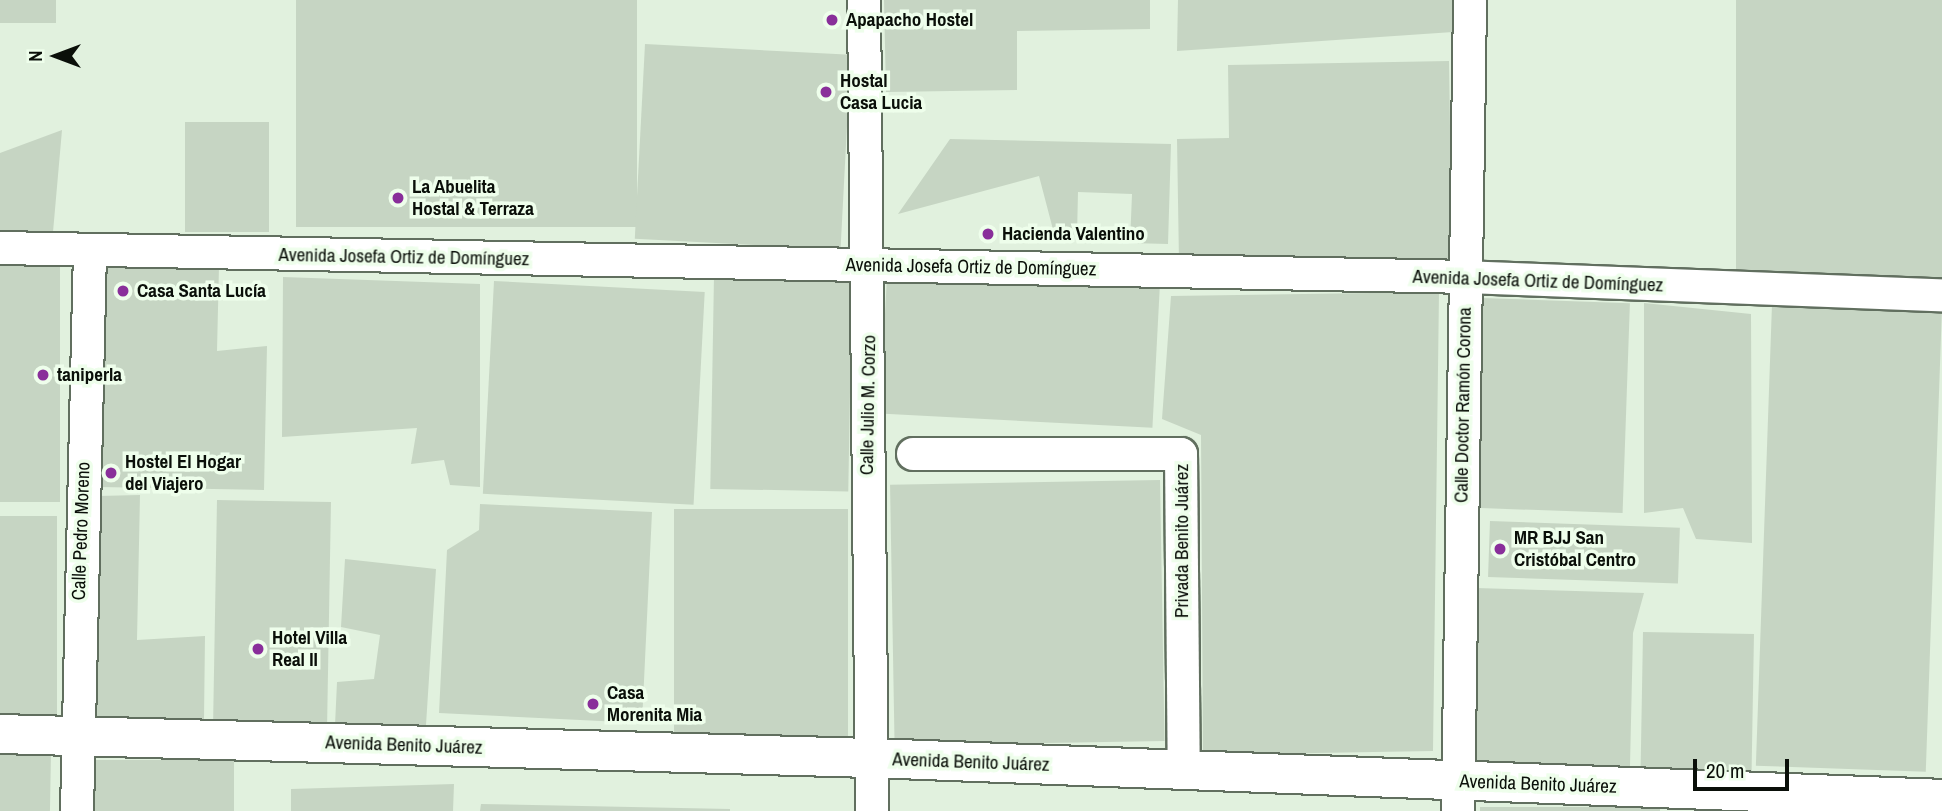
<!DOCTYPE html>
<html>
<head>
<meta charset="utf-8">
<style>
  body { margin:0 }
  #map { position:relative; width:1942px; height:811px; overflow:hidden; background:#e1f1de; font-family:"Archivo Narrow",sans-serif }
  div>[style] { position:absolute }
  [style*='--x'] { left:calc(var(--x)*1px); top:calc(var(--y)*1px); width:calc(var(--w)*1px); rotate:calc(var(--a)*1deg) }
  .building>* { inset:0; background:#c6d5c3; transform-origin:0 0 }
  .roads { filter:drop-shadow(2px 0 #616f5f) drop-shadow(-2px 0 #616f5f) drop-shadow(0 2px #616f5f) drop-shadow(0 -2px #616f5f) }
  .street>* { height:32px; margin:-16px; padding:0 16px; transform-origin:16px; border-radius:16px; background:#fff }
  .secondary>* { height:38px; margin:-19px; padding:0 19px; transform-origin:19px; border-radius:19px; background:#fff }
  .dots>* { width:19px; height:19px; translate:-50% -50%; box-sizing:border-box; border:4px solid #eefeeb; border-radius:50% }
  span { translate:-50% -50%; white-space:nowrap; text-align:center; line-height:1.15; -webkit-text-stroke:7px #eefeeb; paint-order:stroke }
  .poi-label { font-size:19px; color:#0a0f09; font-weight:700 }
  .left { translate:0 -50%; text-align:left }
  .street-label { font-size:19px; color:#0a0f09 }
  .north { position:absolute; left:21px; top:21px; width:70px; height:70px; -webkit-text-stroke:5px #eefeeb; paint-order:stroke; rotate:270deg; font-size:19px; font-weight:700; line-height:28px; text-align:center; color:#0a0f09 }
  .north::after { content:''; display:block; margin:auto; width:24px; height:32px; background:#0a0f09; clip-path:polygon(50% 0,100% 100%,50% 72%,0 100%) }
  .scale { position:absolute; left:1693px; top:759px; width:96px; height:32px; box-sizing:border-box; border:4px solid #0a0f09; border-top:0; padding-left:9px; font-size:21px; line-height:24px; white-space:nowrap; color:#0a0f09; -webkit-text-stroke:5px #eefeeb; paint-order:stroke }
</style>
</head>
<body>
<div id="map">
  <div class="building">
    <div style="left:0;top:0;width:56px;height:23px"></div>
    <div style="left:296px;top:0;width:341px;height:227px"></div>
    <div style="clip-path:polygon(884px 0,1150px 0,1150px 29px,1017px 31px,1017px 90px,886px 92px)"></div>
    <div style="clip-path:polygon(1178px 0,1454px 0,1453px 32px,1177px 51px)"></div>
    <div style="left:1736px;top:0;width:206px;height:279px"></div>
    <div style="left:645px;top:44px;width:206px;height:195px;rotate:3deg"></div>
    <div style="clip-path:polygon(1449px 61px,1452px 259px,1179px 262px,1177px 139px,1229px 138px,1228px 65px)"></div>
    <div style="left:185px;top:122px;width:84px;height:110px"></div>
    <div style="clip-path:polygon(62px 130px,53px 232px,0 231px,0 153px)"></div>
    <div style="clip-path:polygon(950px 139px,1171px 144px,1168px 244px,1130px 243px,1132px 194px,1078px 192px,1077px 236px,1056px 241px,1039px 176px,898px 214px)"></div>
    <div style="left:0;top:261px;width:60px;height:241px"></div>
    <div style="clip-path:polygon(103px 263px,219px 266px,217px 351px,267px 346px,264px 490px,99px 487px)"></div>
    <div style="left:714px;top:276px;width:138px;height:213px;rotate:1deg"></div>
    <div style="clip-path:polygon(283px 277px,480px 284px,480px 487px,450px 485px,444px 460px,411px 464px,417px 428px,282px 437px)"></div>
    <div style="left:494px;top:281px;width:211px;height:213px;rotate:3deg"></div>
    <div style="left:1160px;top:283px;width:145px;height:273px;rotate:93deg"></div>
    <div style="clip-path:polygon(1439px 292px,1433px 751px,1203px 755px,1201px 435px,1162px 419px,1171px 296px)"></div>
    <div style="left:1482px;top:298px;width:148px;height:210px;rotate:2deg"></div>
    <div style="clip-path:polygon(1644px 303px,1751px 314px,1752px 543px,1696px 539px,1683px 508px,1644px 513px)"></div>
    <div style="left:1772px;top:304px;width:170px;height:462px;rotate:2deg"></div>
    <div style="left:1160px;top:480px;width:261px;height:270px;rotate:89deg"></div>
    <div style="clip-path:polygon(140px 495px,137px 640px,205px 636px,204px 719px,90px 716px,98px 496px)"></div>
    <div style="left:217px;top:500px;width:114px;height:224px;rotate:1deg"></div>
    <div style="clip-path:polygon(480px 504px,652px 512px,642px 723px,439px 713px,447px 550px,479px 530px)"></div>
    <div style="left:848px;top:509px;width:230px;height:174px;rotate:90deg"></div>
    <div style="left:57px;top:516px;width:198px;height:57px;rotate:90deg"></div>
    <div style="left:1490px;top:521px;width:190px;height:56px;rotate:2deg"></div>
    <div style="clip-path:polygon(345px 559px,436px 569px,426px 725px,335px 725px,337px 682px,374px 679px,380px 635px,341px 627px)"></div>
    <div style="clip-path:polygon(1476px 588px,1644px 593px,1633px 633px,1630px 766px,1468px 770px)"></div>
    <div style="left:1643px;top:632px;width:111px;height:140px;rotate:1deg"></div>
    <div style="left:0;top:750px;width:51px;height:61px;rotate:1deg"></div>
    <div style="left:93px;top:760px;width:141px;height:51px"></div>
    <div style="clip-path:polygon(454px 784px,453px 811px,291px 811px,291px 789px)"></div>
    <div style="clip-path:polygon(481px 804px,730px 809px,730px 811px,480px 811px)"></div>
    <div style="left:1480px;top:807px;width:180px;height:4px"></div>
  </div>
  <div class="roads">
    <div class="street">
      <div style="--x:864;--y:0;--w:811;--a:89.43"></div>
      <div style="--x:0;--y:248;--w:1464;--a:1.13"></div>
      <div style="--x:1464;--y:277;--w:478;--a:2.2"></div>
      <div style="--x:913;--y:454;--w:268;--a:0"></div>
      <div style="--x:1181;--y:454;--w:317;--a:89.5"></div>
      <div style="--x:77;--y:811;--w:560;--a:-88.67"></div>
      <div style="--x:1458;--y:811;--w:811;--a:-89.15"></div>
    </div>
    <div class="secondary">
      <div style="--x:0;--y:734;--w:872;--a:1.58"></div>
      <div style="--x:872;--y:758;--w:1071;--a:2.19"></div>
    </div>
  </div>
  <div class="dots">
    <div style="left:832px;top:20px;background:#892f9a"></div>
    <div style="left:826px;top:92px;background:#892f9a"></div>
    <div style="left:398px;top:198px;background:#892f9a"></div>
    <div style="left:988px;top:234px;background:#892f9a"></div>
    <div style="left:123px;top:291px;background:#892f9a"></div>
    <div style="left:43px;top:375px;background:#892f9a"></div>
    <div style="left:111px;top:473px;background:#892f9a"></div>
    <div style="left:1500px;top:549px;background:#892f9a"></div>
    <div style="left:258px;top:649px;background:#892f9a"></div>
    <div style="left:593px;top:704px;background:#892f9a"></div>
  </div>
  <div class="poi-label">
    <span class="left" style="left:846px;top:20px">Apapacho Hostel</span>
    <span class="left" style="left:840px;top:92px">Hostal<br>Casa Lucia</span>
    <span class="left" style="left:412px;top:198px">La Abuelita<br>Hostal &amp; Terraza</span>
    <span class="left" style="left:1002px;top:234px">Hacienda Valentino</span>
    <span class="left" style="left:137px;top:291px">Casa Santa Lucía</span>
    <span class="left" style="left:57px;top:375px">taniperla</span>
    <span class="left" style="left:125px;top:473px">Hostel El Hogar<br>del Viajero</span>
    <span class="left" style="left:1514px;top:549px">MR BJJ San<br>Cristóbal Centro</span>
    <span class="left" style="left:272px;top:649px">Hotel Villa<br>Real II</span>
    <span class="left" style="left:607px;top:704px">Casa<br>Morenita Mia</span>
  </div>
  <div class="street-label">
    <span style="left:404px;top:257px;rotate:1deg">Avenida Josefa Ortiz de Domínguez</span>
    <span style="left:971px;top:267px;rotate:1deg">Avenida Josefa Ortiz de Domínguez</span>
    <span style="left:1538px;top:281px;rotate:2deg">Avenida Josefa Ortiz de Domínguez</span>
    <span style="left:868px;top:405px;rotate:-89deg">Calle Julio M. Corzo</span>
    <span style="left:1463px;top:405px;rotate:-89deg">Calle Doctor Ramón Corona</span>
    <span style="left:81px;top:531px;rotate:-88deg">Calle Pedro Moreno</span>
    <span style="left:1182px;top:541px;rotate:-90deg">Privada Benito Juárez</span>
    <span style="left:404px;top:745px;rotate:2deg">Avenida Benito Juárez</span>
    <span style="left:971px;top:762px;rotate:2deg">Avenida Benito Juárez</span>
    <span style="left:1538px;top:784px;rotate:2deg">Avenida Benito Juárez</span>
  </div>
  <div class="north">N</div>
  <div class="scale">20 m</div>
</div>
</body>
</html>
